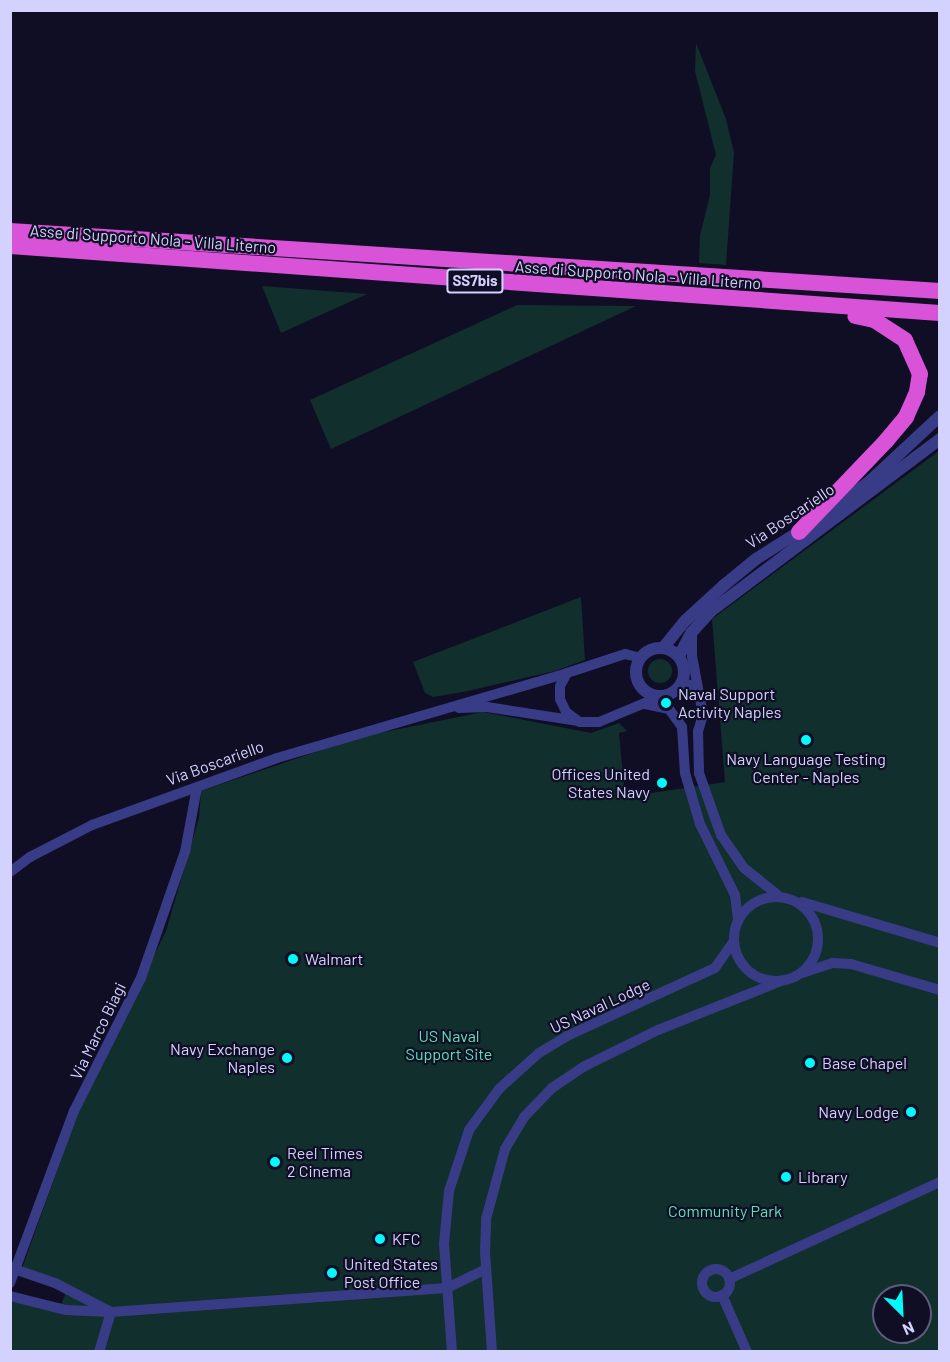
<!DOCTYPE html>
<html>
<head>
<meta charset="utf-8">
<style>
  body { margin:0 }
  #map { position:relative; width:950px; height:1362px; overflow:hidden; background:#100e25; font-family:Barlow,sans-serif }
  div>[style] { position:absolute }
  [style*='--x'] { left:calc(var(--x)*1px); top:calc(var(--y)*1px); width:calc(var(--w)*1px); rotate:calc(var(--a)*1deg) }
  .green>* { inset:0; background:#112f2c }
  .round { border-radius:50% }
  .minor>* { height:10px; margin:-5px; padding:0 5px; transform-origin:5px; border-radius:5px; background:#383c86 }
  .minor>.ring { margin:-5px; padding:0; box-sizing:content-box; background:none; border:10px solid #383c86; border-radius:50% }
  .tertiary>* { height:12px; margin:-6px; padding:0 6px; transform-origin:6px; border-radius:6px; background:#383c86 }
  .tertiary>.ring { margin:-6px; padding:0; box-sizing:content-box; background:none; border:12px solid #383c86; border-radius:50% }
  .trunk>* { height:16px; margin:-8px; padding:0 8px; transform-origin:8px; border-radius:8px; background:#d853d8 }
  .dots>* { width:16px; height:16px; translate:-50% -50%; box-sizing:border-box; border:3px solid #100e25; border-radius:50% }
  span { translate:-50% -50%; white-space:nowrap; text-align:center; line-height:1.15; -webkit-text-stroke:4.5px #100e25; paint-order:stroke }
  .shield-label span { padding:2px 4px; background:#100e25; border:2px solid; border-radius:4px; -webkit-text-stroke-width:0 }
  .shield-label { font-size:15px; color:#d3d2ff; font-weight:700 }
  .street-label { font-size:16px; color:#d3d2ff }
  .poi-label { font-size:16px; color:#d3d2ff }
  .left { translate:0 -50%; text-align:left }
  .right { translate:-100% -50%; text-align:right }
  .park-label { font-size:16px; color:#5ae3b4 }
  .frame { position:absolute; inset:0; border:12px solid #d3d2ff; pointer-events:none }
  .north { position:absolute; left:872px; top:1284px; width:60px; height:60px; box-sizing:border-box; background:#100e25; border:2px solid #5e5c7c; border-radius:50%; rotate:156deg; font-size:16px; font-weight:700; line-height:24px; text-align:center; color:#d3d2ff }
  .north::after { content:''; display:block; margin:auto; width:21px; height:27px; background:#00fbfd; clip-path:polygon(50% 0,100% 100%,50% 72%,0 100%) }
</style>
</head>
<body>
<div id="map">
  <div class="green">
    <div style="clip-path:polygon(696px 43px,726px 119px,734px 153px,726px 265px,699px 263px,700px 235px,710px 195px,710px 168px,716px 155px,695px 71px)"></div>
    <div style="clip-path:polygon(262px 286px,367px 294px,281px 333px)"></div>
    <div style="clip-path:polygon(517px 305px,636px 306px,331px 449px,310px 400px)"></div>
    <div style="clip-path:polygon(evenodd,939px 451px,939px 1351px,11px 1352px,11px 1306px,14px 1296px,60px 1308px,67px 1289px,20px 1274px,82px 1101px,166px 931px,199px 818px,201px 791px,360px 737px,483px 712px,591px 733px,619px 723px,627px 731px,619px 733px,625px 797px,725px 782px,712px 619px,939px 451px,884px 1296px,920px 1296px,920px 1332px,884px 1332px,884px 1296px)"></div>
    <div style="clip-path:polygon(581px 597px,585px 660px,555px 671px,463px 692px,433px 697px,425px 693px,413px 662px)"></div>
    <div class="round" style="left:648px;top:659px;width:24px;height:24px"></div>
  </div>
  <div class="minor">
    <div style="--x:692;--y:632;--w:24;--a:90"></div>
    <div style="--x:692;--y:656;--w:60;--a:79.4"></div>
    <div style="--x:703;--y:715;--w:17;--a:107"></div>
    <div style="--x:698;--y:731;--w:42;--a:88.6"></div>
    <div style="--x:699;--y:773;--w:66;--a:70.5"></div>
    <div style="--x:721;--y:835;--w:40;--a:55.1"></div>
    <div style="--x:744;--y:868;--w:45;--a:38.7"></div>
    <div style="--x:641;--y:658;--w:16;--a:-166"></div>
    <div style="--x:625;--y:654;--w:61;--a:161.9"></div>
    <div style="--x:567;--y:673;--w:15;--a:118"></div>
    <div style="--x:560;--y:686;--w:13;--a:90"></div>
    <div style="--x:560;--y:699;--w:14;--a:65"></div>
    <div style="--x:566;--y:712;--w:17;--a:36"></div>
    <div style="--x:580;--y:722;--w:19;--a:0"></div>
    <div style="--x:599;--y:722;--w:70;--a:-22.6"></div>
    <div style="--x:682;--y:682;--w:16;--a:22"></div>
    <div style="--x:645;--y:704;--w:25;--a:12"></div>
    <div style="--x:669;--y:709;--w:22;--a:54"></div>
    <div style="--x:682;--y:727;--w:46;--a:86.3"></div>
    <div style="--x:685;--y:773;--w:53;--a:73.6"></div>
    <div style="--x:700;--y:824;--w:79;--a:63.8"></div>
    <div style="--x:735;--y:895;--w:26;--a:83"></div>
    <div style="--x:459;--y:708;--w:28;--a:-2"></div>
    <div style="--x:487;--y:707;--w:91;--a:8.8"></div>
    <div style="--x:10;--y:872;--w:25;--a:-37"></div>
    <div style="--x:30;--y:857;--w:70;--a:-27.3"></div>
    <div style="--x:92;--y:825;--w:197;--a:-19.9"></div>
    <div style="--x:277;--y:758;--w:302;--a:-16.3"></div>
    <div class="ring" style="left:734px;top:897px;width:74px;height:74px"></div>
    <div style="--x:802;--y:902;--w:144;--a:16.5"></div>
    <div style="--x:802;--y:973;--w:33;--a:-18"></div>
    <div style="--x:833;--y:963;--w:18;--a:3"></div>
    <div style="--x:851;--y:964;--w:93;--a:16.3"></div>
    <div class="ring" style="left:702px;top:1269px;width:18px;height:18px"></div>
    <div style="--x:17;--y:1270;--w:40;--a:18.9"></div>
    <div style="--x:55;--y:1283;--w:63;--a:27.4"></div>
    <div style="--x:729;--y:1279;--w:232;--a:-24.7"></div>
    <div style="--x:10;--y:1283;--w:184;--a:-69.6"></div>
    <div style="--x:74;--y:1111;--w:149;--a:-63.3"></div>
    <div style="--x:141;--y:978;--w:133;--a:-70.8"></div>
    <div style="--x:185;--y:852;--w:66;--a:-79.5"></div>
    <div style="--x:722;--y:1295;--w:62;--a:66.3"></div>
    <div style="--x:10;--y:1296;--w:58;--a:14"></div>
    <div style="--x:66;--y:1310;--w:44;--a:2.6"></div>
    <div style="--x:99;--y:1352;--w:42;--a:-73.3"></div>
    <div style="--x:111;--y:1312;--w:337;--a:-4.1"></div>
    <div style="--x:447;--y:1288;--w:43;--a:-26"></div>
    <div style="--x:452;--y:1352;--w:108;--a:-94.2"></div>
    <div style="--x:444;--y:1244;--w:53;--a:-84.6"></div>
    <div style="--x:449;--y:1191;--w:64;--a:-71.8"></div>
    <div style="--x:469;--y:1130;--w:51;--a:-53.8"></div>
    <div style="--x:499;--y:1089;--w:54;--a:-42"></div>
    <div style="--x:539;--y:1053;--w:33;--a:-31"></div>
    <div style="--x:567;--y:1036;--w:163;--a:-24.7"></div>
    <div style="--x:715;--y:968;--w:33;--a:-55"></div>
    <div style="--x:492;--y:1352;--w:99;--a:-94"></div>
    <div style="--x:485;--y:1253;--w:34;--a:-88"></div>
    <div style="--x:486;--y:1219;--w:73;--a:-74.8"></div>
    <div style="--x:505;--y:1149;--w:37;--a:-59"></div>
    <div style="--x:524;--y:1117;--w:40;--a:-46"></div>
    <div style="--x:552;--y:1088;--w:37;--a:-34"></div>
    <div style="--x:583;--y:1067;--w:84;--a:-26.3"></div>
    <div style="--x:658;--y:1030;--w:132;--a:-21.7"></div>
  </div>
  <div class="tertiary">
    <div style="--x:822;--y:516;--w:58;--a:-35.9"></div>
    <div style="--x:869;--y:482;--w:97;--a:-42.9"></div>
    <div class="ring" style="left:636px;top:648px;width:36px;height:36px"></div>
    <div style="--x:663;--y:648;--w:36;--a:-51"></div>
    <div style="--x:686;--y:620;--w:50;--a:-42.6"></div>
    <div style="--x:723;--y:586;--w:43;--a:-39.3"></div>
    <div style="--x:756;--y:559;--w:58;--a:-32.3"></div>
    <div style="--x:679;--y:656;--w:27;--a:-62"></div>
    <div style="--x:692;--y:632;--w:28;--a:-48"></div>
    <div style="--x:711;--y:611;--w:286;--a:-36.9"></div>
  </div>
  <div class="trunk">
    <div style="--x:10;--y:231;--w:932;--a:3.69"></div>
    <div style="--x:10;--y:246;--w:932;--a:4.12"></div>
    <div style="--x:799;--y:532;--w:126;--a:-46.3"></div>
    <div style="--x:886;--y:441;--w:31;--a:-50"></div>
    <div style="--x:906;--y:417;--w:27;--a:-66"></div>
    <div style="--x:917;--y:392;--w:18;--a:-81"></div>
    <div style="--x:920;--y:374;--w:37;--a:-114"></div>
    <div style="--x:905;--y:340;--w:37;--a:-147"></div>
    <div style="--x:874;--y:320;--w:19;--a:-168"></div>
  </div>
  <div class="dots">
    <div style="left:666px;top:703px;background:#00fbfd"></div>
    <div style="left:806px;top:740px;background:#00fbfd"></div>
    <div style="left:662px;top:783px;background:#00fbfd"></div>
    <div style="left:293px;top:959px;background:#00fbfd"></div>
    <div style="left:287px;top:1058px;background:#00fbfd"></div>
    <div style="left:810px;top:1063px;background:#00fbfd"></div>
    <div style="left:911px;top:1112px;background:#00fbfd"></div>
    <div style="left:275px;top:1162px;background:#00fbfd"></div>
    <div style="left:786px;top:1177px;background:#00fbfd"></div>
    <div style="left:380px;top:1239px;background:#00fbfd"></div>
    <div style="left:332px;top:1273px;background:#00fbfd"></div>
  </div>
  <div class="shield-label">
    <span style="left:475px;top:281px">SS7bis</span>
  </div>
  <div class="street-label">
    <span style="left:153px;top:239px;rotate:4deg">Asse di Supporto Nola - Villa Literno</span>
    <span style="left:638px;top:275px;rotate:4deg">Asse di Supporto Nola - Villa Literno</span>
    <span style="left:790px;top:516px;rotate:-34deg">Via Boscariello</span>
    <span style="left:215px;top:763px;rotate:-20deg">Via Boscariello</span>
    <span style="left:600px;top:1006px;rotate:-25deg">US Naval Lodge</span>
    <span style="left:98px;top:1031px;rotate:-64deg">Via Marco Biagi</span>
  </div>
  <div class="poi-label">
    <span class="left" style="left:678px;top:703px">Naval Support<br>Activity Naples</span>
    <span style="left:806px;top:768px">Navy Language Testing<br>Center - Naples</span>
    <span class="right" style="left:650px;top:783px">Offices United<br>States Navy</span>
    <span class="left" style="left:305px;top:959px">Walmart</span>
    <span class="right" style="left:275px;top:1058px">Navy Exchange<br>Naples</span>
    <span class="left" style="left:822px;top:1063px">Base Chapel</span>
    <span class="right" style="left:899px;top:1112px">Navy Lodge</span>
    <span class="left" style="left:287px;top:1162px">Reel Times<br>2 Cinema</span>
    <span class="left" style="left:798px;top:1177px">Library</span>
    <span class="left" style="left:392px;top:1239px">KFC</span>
    <span class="left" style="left:344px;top:1273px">United States<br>Post Office</span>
  </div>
  <div class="park-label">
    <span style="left:449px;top:1045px">US Naval<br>Support Site</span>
    <span style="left:725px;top:1211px">Community Park</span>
  </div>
  <div class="frame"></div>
  <div class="north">N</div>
</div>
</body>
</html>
